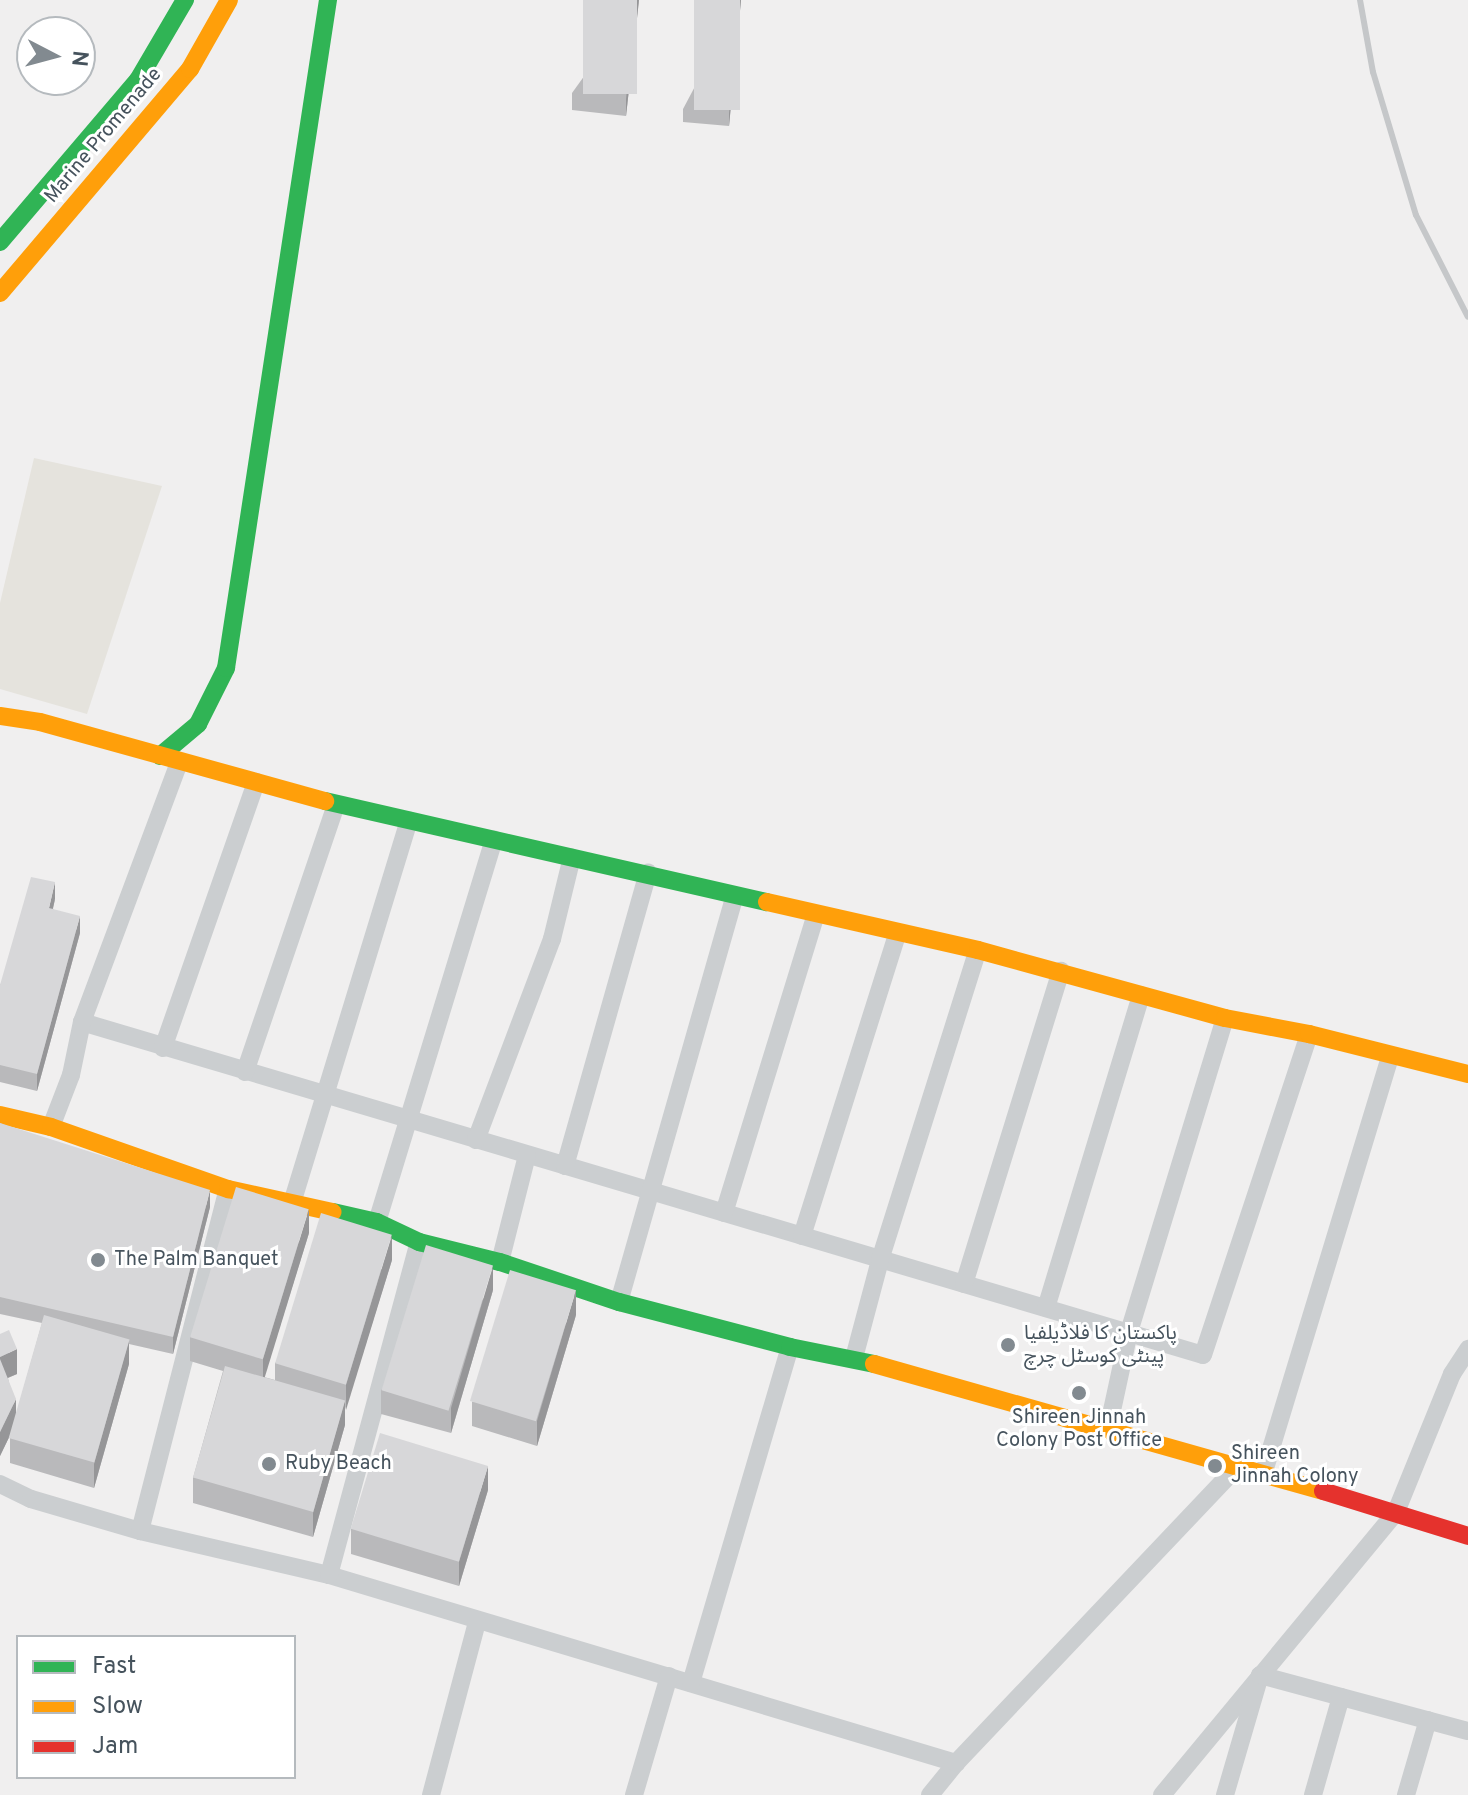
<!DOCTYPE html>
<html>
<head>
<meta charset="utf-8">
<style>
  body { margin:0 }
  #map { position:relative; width:1468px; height:1795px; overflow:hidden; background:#f0efef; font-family:Overpass,"Noto Sans Arabic",sans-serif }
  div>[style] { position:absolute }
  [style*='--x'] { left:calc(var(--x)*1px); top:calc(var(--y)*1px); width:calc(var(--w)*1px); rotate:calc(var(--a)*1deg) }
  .commercial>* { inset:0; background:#e5e3dd }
  .street>* { height:18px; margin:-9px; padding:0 9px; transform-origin:9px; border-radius:9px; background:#cbced0 }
  .fast>* { height:18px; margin:-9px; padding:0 9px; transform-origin:9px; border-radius:9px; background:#30b455 }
  .slow>* { height:18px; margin:-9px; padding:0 9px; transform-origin:9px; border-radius:9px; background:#ff9f0a }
  .jam>* { height:18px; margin:-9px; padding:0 9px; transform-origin:9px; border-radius:9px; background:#e5322d }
  .rail>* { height:6px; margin:-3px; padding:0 3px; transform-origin:3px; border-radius:3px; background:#c5c7c9 }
  .wall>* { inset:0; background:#b9b9bb }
  .shaded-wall>* { inset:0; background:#969698 }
  .building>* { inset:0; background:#d7d7d9; transform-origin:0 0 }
  .dots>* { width:22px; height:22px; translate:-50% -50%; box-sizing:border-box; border:4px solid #fff; border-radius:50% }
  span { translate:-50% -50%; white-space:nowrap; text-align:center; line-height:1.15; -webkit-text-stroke:6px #fff; paint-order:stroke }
  .street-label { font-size:20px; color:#46535d }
  .poi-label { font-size:20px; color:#46535d }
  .left { translate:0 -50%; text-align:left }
  .legend { position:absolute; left:16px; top:1635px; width:280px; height:144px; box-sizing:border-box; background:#fff; border:2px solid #b5babe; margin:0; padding:10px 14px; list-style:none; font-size:24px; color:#46535d }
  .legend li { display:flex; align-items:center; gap:16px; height:40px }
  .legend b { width:40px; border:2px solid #b5babe }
  .north { position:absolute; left:16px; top:16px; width:80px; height:80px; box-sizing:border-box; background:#fff; border:2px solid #b5babe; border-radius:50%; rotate:96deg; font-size:22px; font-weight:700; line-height:32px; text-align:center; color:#46535d }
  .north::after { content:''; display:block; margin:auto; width:28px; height:36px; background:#828a90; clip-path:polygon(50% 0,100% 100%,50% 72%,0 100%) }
</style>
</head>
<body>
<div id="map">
  <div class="commercial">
    <div style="clip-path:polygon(34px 458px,162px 486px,87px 714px,0 689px,0 603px)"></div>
  </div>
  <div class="street">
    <div style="--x:82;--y:1022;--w:1169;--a:16.54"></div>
    <div style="--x:1203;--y:1355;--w:338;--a:-71.7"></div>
    <div style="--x:163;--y:1048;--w:282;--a:-70.7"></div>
    <div style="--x:245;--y:1072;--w:283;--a:-71.2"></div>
    <div style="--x:51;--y:1127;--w:56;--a:-69"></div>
    <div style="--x:71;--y:1075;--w:54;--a:-78.3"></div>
    <div style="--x:82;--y:1022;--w:278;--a:-69.5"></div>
    <div style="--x:476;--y:1140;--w:215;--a:-69.3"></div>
    <div style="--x:552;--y:939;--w:84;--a:-76.3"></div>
    <div style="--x:565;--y:1166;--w:305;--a:-74.2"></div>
    <div style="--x:292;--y:1203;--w:400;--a:-73"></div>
    <div style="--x:724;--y:1213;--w:313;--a:-72.9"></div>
    <div style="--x:377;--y:1222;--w:400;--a:-73"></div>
    <div style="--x:802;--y:1236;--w:317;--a:-72.5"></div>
    <div style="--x:500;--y:1262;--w:110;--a:-75.8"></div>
    <div style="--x:964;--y:1284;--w:328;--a:-72.8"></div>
    <div style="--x:619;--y:1302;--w:420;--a:-74.1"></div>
    <div style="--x:1046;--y:1308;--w:327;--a:-73.1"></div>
    <div style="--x:854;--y:1358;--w:101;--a:-75.1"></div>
    <div style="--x:880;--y:1260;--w:325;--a:-72.5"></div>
    <div style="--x:1108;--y:1429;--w:99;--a:-77.8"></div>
    <div style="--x:1129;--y:1332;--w:328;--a:-73"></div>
    <div style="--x:1263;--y:1475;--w:437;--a:-73.1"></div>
    <div style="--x:0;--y:1484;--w:34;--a:26"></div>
    <div style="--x:31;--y:1499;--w:114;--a:16.4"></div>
    <div style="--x:140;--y:1531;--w:194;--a:13.1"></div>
    <div style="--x:329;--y:1575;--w:655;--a:16.69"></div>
    <div style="--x:140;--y:1531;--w:353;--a:-75.6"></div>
    <div style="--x:329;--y:1575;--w:345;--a:-74.9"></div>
    <div style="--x:691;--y:1683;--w:350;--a:-73.6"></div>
    <div style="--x:431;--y:1795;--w:179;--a:-75.1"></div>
    <div style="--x:634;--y:1795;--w:124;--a:-73.6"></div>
    <div style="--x:930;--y:1795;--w:41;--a:-50.9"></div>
    <div style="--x:956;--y:1763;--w:408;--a:-46.5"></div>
    <div style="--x:1162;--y:1795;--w:367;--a:-50.4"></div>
    <div style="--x:1396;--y:1512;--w:149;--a:-67.9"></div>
    <div style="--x:1452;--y:1374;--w:30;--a:-57"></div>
    <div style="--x:1225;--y:1795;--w:125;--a:-73.7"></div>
    <div style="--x:1260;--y:1675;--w:215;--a:15.1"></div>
    <div style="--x:1313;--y:1795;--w:102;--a:-74.1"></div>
    <div style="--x:1406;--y:1795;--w:78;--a:-73.7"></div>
  </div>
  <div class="fast">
    <div style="--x:0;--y:242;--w:213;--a:-49.6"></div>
    <div style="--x:138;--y:80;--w:93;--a:-59.6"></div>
    <div style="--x:160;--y:756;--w:50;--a:-40.1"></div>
    <div style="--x:198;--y:724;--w:63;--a:-63.4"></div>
    <div style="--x:226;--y:668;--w:676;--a:-81.32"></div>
    <div style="--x:325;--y:801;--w:453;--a:12.9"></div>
    <div style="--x:333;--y:1212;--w:45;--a:12.8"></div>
    <div style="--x:377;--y:1222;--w:47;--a:25.5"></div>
    <div style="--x:419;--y:1242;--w:83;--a:13.9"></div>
    <div style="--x:500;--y:1262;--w:126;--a:18.6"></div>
    <div style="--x:619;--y:1302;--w:177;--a:14.7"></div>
    <div style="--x:790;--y:1347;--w:86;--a:11.4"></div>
  </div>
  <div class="slow">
    <div style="--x:0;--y:293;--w:294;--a:-49.7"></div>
    <div style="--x:190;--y:69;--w:79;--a:-60.5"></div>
    <div style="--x:0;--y:716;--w:40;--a:8.5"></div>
    <div style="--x:40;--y:722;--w:296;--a:15.5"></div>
    <div style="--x:767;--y:902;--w:216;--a:12.8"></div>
    <div style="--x:978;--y:950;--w:256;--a:15.4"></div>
    <div style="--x:1225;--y:1018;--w:86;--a:10.8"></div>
    <div style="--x:1309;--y:1034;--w:164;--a:14.1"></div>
    <div style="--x:0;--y:1115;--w:52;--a:13.2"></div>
    <div style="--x:51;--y:1127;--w:188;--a:19.3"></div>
    <div style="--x:228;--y:1189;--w:107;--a:12.4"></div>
    <div style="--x:874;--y:1364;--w:467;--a:15.8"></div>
  </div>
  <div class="jam">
    <div style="--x:1323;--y:1491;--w:152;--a:17.2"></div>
  </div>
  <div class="rail">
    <div style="--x:1360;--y:0;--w:73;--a:79.8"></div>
    <div style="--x:1373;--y:72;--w:149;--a:73.3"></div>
    <div style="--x:1416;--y:215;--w:114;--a:63"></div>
  </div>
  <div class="wall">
    <div style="clip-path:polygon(639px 0,626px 116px,572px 110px,572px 93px)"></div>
    <div style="clip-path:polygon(741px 0,729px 126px,683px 122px,683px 109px)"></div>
    <div style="clip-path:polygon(55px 899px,53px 909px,80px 933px,37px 1091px,0 1082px,0 985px)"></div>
    <div style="clip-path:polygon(0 1123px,210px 1207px,173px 1354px,129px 1344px,129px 1364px,94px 1488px,10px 1463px,10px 1438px,11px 1433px,0 1456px,0 1334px,17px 1374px,8px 1378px,16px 1416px,42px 1323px,0 1314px)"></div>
    <div style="clip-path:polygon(309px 1233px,264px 1377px,275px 1380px,275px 1363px,392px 1260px,345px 1410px,345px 1425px,313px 1537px,193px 1503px,193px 1478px,223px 1371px,190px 1361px,190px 1337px)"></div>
    <div style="clip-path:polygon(493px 1290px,451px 1433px,381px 1414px,381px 1390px)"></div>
    <div style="clip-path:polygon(576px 1315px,537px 1446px,472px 1426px,472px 1402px)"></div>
    <div style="clip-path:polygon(488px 1490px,459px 1586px,351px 1554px,351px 1529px)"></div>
  </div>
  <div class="shaded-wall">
    <div style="clip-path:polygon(637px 0,639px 0,626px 116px,626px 99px)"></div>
    <div style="clip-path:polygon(740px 0,741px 0,729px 126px,729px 113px)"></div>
    <div style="clip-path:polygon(55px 882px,55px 899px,49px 925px,49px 908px)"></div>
    <div style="clip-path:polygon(80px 916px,80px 933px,37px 1091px,37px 1074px)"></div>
    <div style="clip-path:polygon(210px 1190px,210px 1207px,173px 1354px,173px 1337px)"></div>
    <div style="clip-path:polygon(309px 1209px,309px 1233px,263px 1383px,263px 1359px)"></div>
    <div style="clip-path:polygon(392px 1235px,392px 1260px,346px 1410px,346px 1385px)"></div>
    <div style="clip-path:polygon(493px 1266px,493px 1290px,451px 1433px,451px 1408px)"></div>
    <div style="clip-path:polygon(576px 1290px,576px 1315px,537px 1446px,537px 1421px)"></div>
    <div style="clip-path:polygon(129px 1340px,129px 1364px,94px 1488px,94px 1464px)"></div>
    <div style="clip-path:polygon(17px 1349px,17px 1374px,0 1381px,0 1357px)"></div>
    <div style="clip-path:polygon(16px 1399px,16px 1423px,0 1456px,0 1432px)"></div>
    <div style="clip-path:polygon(345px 1400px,345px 1425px,313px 1537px,313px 1513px)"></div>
    <div style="clip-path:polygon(488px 1466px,488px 1490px,459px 1586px,459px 1562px)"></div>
  </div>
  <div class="building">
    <div style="left:583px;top:0;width:54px;height:94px"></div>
    <div style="left:694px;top:0;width:46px;height:110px"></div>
    <div style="clip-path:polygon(31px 877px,55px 882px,49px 908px,80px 916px,37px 1074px,0 1065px,0 985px)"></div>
    <div style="clip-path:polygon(0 1123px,210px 1190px,173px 1337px,0 1297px)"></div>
    <div style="left:236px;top:1187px;width:76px;height:157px;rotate:17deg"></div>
    <div style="left:321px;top:1213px;width:74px;height:157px;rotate:17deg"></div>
    <div style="left:426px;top:1245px;width:70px;height:152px;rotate:17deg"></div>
    <div style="left:510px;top:1270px;width:69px;height:137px;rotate:17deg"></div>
    <div style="left:44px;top:1315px;width:89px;height:128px;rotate:16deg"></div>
    <div style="clip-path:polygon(9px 1330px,17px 1349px,0 1357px,0 1334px)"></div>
    <div style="clip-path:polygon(0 1359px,16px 1399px,0 1432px)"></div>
    <div style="left:225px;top:1366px;width:125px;height:116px;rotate:16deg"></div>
    <div style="left:380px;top:1433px;width:113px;height:100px;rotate:17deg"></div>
  </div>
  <div class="dots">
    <div style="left:98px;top:1260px;background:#828a90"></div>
    <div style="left:1008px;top:1345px;background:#828a90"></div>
    <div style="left:1079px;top:1393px;background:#828a90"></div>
    <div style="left:269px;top:1464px;background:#828a90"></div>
    <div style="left:1215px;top:1466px;background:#828a90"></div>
  </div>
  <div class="street-label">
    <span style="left:104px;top:136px;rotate:-50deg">Marine Promenade</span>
  </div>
  <div class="poi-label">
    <span class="left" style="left:114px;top:1260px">The Palm Banquet</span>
    <span class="left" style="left:1024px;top:1346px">پاکستان کا فلاڈیلفیا<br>پینٹی کوسٹل چرچ</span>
    <span style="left:1079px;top:1430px">Shireen Jinnah<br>Colony Post Office</span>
    <span class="left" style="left:1231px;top:1466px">Shireen<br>Jinnah Colony</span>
    <span class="left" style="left:285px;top:1464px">Ruby Beach</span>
  </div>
  <ul class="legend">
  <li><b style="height:10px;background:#30b455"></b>Fast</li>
  <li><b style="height:10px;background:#ff9f0a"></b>Slow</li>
  <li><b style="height:10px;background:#e5322d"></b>Jam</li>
  </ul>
  <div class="north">N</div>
</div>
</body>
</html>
